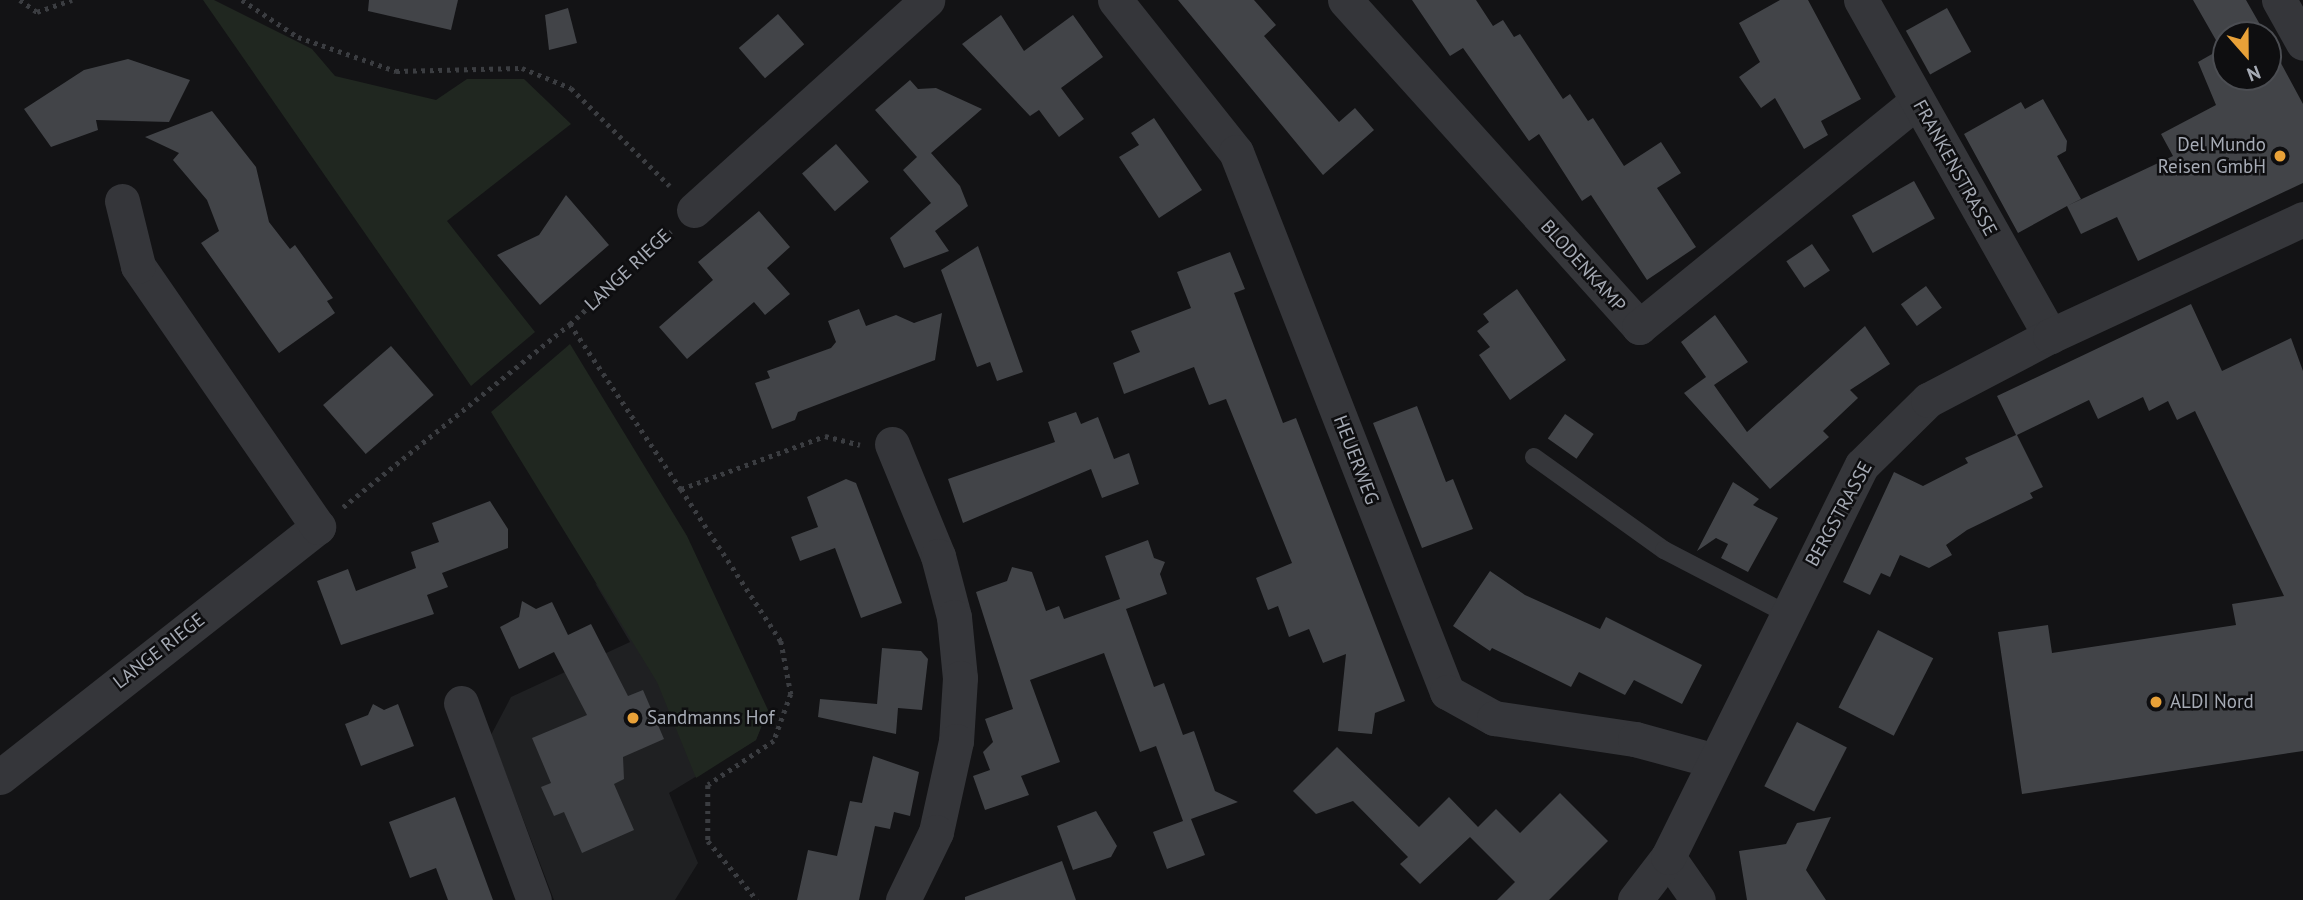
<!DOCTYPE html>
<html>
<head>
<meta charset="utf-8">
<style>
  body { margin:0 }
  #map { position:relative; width:2303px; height:900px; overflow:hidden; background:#131315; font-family:"PT Sans",sans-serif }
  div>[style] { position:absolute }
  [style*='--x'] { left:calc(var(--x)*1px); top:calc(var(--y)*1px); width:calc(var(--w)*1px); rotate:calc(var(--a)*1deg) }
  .built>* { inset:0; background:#1f2022 }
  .green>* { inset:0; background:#202720 }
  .building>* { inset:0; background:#424448; transform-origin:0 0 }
  .path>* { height:4.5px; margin-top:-2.25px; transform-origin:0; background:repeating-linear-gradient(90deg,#3b3d41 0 3.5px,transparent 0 8.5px) }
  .service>* { height:18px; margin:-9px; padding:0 9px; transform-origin:9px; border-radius:9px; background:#35363a }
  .minor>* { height:35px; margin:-17.5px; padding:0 17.5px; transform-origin:17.5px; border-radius:17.5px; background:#35363a }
  .dots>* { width:19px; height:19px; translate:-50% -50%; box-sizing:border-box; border:4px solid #0e0e10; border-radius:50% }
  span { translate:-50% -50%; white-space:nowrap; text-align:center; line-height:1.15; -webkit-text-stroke:5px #0e0e10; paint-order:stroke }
  .poi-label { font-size:19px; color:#a6abb5 }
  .right { translate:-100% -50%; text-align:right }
  .left { translate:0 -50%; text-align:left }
  .street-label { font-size:19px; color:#a6abb5 }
  .north { position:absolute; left:2212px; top:21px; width:70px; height:70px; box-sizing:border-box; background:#0e0e10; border:2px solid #4b4d52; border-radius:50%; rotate:159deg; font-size:19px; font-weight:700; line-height:28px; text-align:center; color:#a6abb5 }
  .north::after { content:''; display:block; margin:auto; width:24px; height:32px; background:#e8a138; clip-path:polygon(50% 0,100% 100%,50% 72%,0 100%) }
</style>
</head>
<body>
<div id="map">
  <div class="built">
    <div style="clip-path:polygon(595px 583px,768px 710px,756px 740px,669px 793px,698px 863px,675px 900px,554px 900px,491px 735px,511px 697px,630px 642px)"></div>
  </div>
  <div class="green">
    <div style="clip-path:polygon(203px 0,214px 0,312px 49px,335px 76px,436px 100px,467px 79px,524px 79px,571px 124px,447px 221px,535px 332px,471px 386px)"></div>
    <div style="clip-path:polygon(570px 344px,687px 536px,768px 710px,756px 740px,696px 778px,657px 682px,491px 412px)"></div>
  </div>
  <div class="building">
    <div style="clip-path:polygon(369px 0,458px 0,451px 30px,368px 11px)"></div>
    <div style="clip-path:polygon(1178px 0,1254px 0,1276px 25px,1264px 36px,1339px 122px,1355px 108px,1374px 130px,1323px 175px)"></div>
    <div style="clip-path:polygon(1412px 0,1476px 0,1493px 26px,1503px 20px,1514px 37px,1520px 34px,1563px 99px,1570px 94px,1588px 121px,1593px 118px,1624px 166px,1661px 142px,1681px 173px,1657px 188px,1696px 247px,1647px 280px,1591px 195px,1582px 201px,1539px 134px,1529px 141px,1463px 48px,1450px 56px)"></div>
    <div style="clip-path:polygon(1780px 0,1808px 0,1861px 99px,1821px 121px,1828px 135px,1804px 149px,1775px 98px,1761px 108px,1739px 77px,1760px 62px,1739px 23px)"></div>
    <div style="clip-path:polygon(2193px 0,2246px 0,2266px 35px,2226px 35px,2226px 77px,2268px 77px,2268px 39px,2303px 104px,2303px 183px,2138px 261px,2117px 217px,2081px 234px,2067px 206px,2018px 233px,1964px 134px,2021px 102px,2025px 109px,2043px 99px,2067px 141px,2066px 151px,2057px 156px,2081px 199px,2067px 206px,2173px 156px,2161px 134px,2216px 105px,2198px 62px,2221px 49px)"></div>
    <div style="clip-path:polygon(568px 8px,577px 43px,549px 50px,545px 15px)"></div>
    <div style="left:1947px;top:8px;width:50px;height:47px;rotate:61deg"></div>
    <div style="left:778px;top:14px;width:40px;height:52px;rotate:49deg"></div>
    <div style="clip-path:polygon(1001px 15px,1024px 51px,1073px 15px,1103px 57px,1061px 88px,1084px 119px,1059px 137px,1039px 110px,1030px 116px,962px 44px)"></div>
    <div style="clip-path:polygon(128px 59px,190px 80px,169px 122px,96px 120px,98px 130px,51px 147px,24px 109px,84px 70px)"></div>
    <div style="clip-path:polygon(910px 80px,918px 89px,936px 88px,982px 109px,931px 153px,960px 186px,968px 206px,935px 231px,949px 251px,904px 268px,890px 238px,931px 203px,903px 170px,917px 157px,875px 110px)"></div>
    <div style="clip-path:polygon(212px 111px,256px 167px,269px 222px,290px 249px,295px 245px,333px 298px,327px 301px,335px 313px,279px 353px,201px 243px,219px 231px,207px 200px,173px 160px,179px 153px,145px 137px)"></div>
    <div style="clip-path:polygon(1154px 118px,1202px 190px,1159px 218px,1119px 157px,1139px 145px,1131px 133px)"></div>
    <div style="left:836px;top:144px;width:50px;height:45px;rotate:49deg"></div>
    <div style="left:1914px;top:181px;width:43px;height:71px;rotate:61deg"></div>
    <div style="clip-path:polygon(566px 195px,609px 245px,540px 305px,497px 255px,539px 235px)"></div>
    <div style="clip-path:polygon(759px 211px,790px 247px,767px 268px,790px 294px,765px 315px,754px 302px,687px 359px,659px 327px,713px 280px,698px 262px)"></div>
    <div style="left:1812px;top:244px;width:32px;height:31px;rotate:56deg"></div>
    <div style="clip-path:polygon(978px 246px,1023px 372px,997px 381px,990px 362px,977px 367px,941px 270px)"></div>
    <div style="clip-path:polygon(1230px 252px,1245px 289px,1234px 293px,1283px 423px,1296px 418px,1405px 701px,1375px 713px,1372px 734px,1338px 731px,1346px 654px,1323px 663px,1309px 629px,1289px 637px,1278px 606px,1268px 610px,1256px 578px,1292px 563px,1226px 399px,1209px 405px,1194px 367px,1124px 394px,1113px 363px,1140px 352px,1131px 331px,1191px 308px,1177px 272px)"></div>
    <div style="left:1926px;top:286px;width:27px;height:31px;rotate:54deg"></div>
    <div style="clip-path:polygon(1517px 289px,1566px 360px,1510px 400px,1479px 355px,1490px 347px,1477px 331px,1489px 322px,1483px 314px)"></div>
    <div style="clip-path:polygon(2191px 304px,2222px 371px,2291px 338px,2303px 371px,2303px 751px,2022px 794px,1998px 632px,2048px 625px,2052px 653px,2236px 625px,2232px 604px,2284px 596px,2195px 411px,2177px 420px,2168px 401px,2149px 411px,2143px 397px,2098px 419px,2089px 400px,2017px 435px,2043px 487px,2030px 493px,2033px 498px,1967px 530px,1946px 545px,1952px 555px,1929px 568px,1900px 555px,1890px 577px,1881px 573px,1870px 595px,1843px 582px,1894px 472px,1923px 486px,1968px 463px,1965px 458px,2016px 435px,1997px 396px)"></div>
    <div style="clip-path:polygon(859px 309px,866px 326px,896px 315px,914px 323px,942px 313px,935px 360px,798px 412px,795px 420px,772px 429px,755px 383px,770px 378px,767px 371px,831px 348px,836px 342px,828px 321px)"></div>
    <div style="clip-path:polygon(1715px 315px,1748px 362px,1714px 385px,1747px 432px,1865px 326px,1890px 364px,1850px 390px,1858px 398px,1823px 431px,1829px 437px,1770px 489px,1684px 393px,1706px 377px,1681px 342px)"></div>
    <div style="left:391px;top:346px;width:65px;height:90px;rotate:49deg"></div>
    <div style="clip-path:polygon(1417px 406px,1446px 482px,1453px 479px,1473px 529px,1422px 548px,1373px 423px)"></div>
    <div style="clip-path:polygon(1076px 412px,1081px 424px,1098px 417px,1114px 459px,1129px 453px,1139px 484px,1102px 498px,1091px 469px,963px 523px,948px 479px,1055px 442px,1048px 422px)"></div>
    <div style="left:1565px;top:414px;width:35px;height:30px;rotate:35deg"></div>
    <div style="clip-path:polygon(846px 479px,856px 483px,902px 603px,861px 618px,835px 548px,800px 561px,791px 537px,818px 527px,807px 497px)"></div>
    <div style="clip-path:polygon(1733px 482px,1759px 499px,1753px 505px,1778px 518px,1748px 572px,1721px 558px,1728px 544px,1716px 538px,1697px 551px)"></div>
    <div style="clip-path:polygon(490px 501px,508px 529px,508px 548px,442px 573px,448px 587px,427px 595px,434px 614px,341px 645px,317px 581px,348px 569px,356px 591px,416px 568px,411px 552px,439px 542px,432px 523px)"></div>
    <div style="clip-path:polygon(1148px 540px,1154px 558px,1165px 562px,1160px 574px,1167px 594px,1126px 609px,1154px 687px,1164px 683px,1183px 735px,1194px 731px,1215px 791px,1238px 802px,1191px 819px,1205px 855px,1167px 869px,1153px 832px,1183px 821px,1156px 746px,1140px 752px,1104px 653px,1030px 680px,1060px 762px,1021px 776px,1029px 795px,985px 810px,973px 776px,990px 770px,983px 752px,993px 742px,985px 719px,1013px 709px,976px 592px,1007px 581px,1012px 567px,1032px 572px,1046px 611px,1059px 606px,1064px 619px,1120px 599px,1105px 556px)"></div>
    <div style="clip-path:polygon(1490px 571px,1525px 595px,1600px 629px,1606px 617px,1702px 665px,1682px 704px,1634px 680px,1625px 695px,1579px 672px,1571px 687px,1492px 648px,1490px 651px,1453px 626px)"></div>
    <div style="clip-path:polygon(522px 601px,536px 609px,552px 602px,568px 635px,591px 624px,628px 696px,643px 690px,664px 739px,623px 757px,624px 779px,614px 784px,634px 830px,582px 853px,564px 812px,554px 816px,541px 787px,551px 783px,532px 738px,587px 715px,554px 652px,519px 669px,500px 627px,519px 617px)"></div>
    <div style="left:1878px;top:630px;width:62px;height:87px;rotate:27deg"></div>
    <div style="clip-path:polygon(882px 648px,921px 651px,928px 659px,922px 710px,898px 708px,896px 734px,818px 717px,820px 699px,877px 704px)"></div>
    <div style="clip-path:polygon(373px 704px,384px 710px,398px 704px,414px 746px,361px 766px,345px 724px,368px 715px)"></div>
    <div style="left:1797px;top:722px;width:56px;height:72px;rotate:27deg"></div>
    <div style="clip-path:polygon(1337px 747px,1419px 827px,1449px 797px,1478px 827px,1496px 809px,1520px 833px,1560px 793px,1608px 841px,1549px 900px,1497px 900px,1515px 882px,1470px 837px,1420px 884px,1400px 864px,1408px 857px,1353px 801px,1316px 814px,1293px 791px)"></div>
    <div style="clip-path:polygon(873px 756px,919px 772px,910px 816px,894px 812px,890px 829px,875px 826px,859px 900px,797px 900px,808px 850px,837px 856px,850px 801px,862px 803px)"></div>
    <div style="clip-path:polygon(455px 797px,493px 900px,448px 900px,436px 868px,410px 878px,389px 822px)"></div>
    <div style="clip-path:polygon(1096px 811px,1117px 846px,1111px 857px,1073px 870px,1057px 826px)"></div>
    <div style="clip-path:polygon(1831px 817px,1806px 870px,1826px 900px,1747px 900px,1739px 851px,1786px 844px,1797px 823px)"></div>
    <div style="clip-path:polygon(1062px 861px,1076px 900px,965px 900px,965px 897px)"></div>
  </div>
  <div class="path">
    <div style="--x:20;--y:0;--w:21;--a:35"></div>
    <div style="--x:37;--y:12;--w:37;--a:-19"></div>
    <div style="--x:242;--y:0;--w:67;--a:33.5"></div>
    <div style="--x:298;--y:37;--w:104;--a:19.1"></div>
    <div style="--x:396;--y:71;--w:126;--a:-1.4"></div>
    <div style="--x:522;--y:68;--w:53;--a:22.2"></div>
    <div style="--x:571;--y:88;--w:139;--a:44.7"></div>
    <div style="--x:570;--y:324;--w:199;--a:56.1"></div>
    <div style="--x:681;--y:489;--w:153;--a:-20.2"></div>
    <div style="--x:825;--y:436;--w:36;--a:14"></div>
    <div style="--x:681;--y:489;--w:182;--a:56.7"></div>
    <div style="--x:781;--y:641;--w:54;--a:79.3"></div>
    <div style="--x:791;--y:694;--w:50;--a:109.9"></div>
    <div style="--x:774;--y:741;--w:79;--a:146.3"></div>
    <div style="--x:708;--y:785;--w:56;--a:90"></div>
    <div style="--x:708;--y:841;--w:77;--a:50.3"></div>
    <div style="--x:343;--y:507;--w:292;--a:-38.9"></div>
    <div style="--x:570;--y:324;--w:137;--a:-42.6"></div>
  </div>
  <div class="service">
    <div style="--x:1534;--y:457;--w:160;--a:35.6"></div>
    <div style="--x:1664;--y:550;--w:136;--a:27.5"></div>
  </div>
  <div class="minor">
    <div style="--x:1115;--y:0;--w:194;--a:51.5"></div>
    <div style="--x:1236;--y:152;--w:580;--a:68.66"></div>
    <div style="--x:1447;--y:692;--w:54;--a:29"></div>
    <div style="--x:1494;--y:718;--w:143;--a:8.5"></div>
    <div style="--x:1635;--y:739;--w:80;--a:15.3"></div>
    <div style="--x:1345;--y:0;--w:440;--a:48"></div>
    <div style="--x:1639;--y:327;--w:358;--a:-39.1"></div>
    <div style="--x:1861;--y:0;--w:386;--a:60.6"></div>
    <div style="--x:2279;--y:0;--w:49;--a:60.8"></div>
    <div style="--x:694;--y:210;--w:314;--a:-42"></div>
    <div style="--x:892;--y:444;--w:121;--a:67.7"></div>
    <div style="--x:938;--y:556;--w:63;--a:75.3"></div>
    <div style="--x:954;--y:617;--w:61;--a:84.4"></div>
    <div style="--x:960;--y:678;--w:63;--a:93.6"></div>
    <div style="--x:956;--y:741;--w:93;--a:102.4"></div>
    <div style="--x:936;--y:832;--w:76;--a:115.9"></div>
    <div style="--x:461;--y:703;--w:210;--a:69.7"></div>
    <div style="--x:0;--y:777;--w:405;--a:-38.2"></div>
    <div style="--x:318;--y:527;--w:317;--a:-124.6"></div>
    <div style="--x:138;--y:266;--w:67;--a:-103.8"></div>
    <div style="--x:1668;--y:857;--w:52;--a:55.1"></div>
    <div style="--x:1635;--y:900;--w:54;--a:-52.5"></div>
    <div style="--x:1668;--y:857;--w:437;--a:-63.7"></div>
    <div style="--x:1862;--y:465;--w:93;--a:-44.6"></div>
    <div style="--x:1928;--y:400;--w:138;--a:-27.7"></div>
    <div style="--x:2050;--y:336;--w:279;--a:-24.8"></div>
  </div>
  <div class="dots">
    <div style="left:2280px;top:156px;background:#e8a138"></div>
    <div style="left:2156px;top:702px;background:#e8a138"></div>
    <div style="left:633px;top:718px;background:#e8a138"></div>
  </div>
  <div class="poi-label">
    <span class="right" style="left:2266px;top:156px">Del Mundo<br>Reisen GmbH</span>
    <span class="left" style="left:2170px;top:702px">ALDI Nord</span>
    <span class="left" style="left:647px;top:718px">Sandmanns Hof</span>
  </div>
  <div class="street-label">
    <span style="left:1955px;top:168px;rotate:61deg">FRANKENSTRASSE</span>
    <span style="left:1583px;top:266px;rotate:48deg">BLODENKAMP</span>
    <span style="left:628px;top:270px;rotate:-43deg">LANGE RIEGE</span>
    <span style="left:1356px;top:460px;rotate:69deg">HEUERWEG</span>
    <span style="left:1839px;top:514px;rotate:-61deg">BERGSTRASSE</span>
    <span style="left:159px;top:651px;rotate:-38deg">LANGE RIEGE</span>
  </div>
  <div class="north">N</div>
</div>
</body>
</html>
